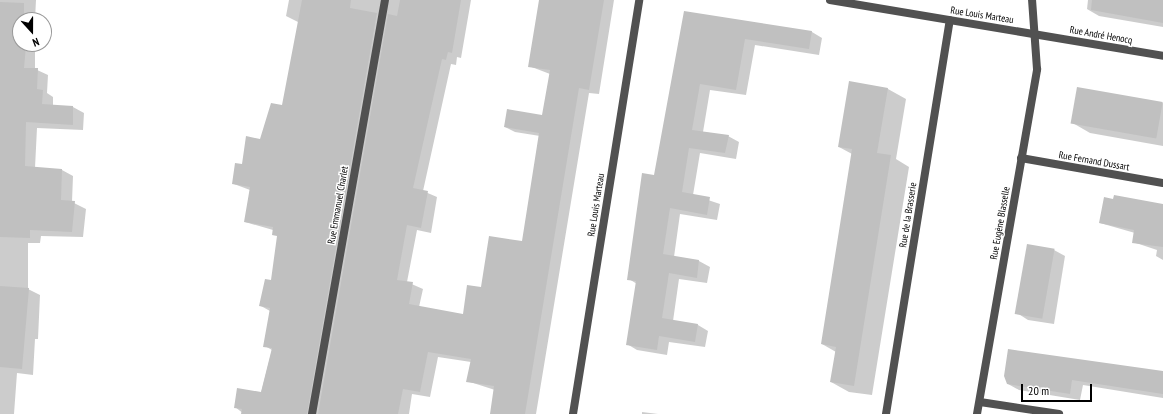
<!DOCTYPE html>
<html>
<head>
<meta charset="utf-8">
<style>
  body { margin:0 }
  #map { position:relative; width:1163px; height:414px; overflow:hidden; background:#fff; font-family:"PT Sans Narrow",sans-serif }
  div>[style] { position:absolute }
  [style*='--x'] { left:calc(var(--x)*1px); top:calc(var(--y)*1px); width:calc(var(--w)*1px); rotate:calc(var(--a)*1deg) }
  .shadow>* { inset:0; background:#0003 }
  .building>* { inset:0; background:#c0c0c0; transform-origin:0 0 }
  .minor>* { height:8px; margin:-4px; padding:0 4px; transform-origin:4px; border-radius:4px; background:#515151 }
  span { translate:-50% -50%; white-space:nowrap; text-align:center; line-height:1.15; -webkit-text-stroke:3px #fff; paint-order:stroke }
  .street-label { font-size:10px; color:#000 }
  .north { position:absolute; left:12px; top:12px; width:40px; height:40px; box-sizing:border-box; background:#fff; border:1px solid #999; border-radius:50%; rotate:159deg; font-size:11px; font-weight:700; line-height:16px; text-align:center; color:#000 }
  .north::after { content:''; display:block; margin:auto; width:14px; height:18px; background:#000; clip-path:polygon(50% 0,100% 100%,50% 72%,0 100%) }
  .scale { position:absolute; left:1021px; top:384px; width:71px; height:18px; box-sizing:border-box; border:2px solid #000; border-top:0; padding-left:5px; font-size:12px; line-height:14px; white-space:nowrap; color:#000; -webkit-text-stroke:3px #fff; paint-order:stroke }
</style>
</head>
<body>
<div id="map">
  <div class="shadow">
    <div style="clip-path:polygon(0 0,36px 0,35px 20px,20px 20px,20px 44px,35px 44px,35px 69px,48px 75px,47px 93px,53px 97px,53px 106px,73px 107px,84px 113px,83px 130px,37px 128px,35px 168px,62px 170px,73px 176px,72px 202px,86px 209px,83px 237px,41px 236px,40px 243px,28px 243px,28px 289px,40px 295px,38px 339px,35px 339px,33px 375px,17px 373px,14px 414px,0 414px)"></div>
    <div style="clip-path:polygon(289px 0,471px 0,461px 58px,457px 57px,456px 65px,451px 64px,423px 191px,437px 197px,431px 233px,417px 230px,407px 282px,423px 289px,419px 307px,464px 315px,482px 288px,523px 242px,540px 136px,515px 132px,505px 127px,543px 116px,550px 74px,529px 66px,540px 0,614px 0,599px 94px,589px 93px,536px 414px,491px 414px,495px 390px,467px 381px,471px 362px,438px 357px,430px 397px,412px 394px,409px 414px,244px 414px,235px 407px,261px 393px,272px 350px,265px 346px,270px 311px,261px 306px,272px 281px,278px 237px,273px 230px,245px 222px,250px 190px,234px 184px,283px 106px,300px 23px,286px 16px)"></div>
    <div style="clip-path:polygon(1088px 0,1163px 0,1163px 27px,1099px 16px,1087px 9px)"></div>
    <div style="clip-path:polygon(685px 12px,812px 32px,822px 38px,819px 55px,755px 45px,746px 95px,710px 90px,703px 132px,728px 136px,739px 142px,736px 159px,700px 153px,693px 195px,720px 204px,717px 220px,680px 214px,674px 257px,699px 261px,710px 267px,707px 283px,679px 279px,673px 321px,698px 325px,708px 331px,705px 347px,669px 342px,667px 355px,637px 350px,627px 344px,637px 284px,629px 279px,655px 176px)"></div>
    <div style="clip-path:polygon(850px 82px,888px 89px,906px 99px,896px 159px,909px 167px,872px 395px,849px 392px,831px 382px,836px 352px,822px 344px,852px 154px,839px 147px)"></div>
    <div style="clip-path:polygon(1163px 103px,1163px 146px,1090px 133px,1071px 122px)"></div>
    <div style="clip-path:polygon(1163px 205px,1163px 260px,1156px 256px,1157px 250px,1133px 242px,1135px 233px,1100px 223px)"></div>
    <div style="clip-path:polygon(1054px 250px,1065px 256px,1054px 324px,1028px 320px,1017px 313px)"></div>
    <div style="clip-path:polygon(1163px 372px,1163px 398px,1083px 385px,1080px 400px,1019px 390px,1008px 384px)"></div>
    <div style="clip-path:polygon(642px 412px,658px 414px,642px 414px)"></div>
  </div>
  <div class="building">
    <div style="clip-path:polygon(302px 0,351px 0,350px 8px,377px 13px,307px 414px,241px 414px,242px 409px,234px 408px,237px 388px,261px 392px,272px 348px,263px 347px,270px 308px,259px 306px,265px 279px,271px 280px,277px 236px,272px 235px,273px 227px,244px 222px,250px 187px,232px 184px,235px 163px,242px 164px,246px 136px,260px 139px,271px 103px,282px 105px)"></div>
    <div style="clip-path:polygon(400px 0,461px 0,452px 53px,448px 52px,446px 60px,442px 59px,413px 188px,428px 191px,421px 228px,407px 225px,397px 280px,413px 282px,409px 304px,463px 314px,467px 285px,481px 287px,489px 236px,522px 241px,539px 133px,504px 127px,507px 109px,542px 115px,550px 70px,528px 67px,539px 0,604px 0,589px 90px,579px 88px,525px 414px,490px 414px,494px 386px,466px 382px,471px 359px,428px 352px,420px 392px,403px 389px,398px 414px,318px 414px,388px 14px,397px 16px)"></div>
    <div style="clip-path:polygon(1092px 0,1163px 0,1163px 23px,1091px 10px)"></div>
    <div style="clip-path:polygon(0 2px,24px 3px,24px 20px,20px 20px,20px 44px,26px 46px,24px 68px,38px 68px,37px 89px,43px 90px,42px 104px,73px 106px,73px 125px,26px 122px,25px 166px,62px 169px,61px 200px,75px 201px,72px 232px,30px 230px,30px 238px,0 237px)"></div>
    <div style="clip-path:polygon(684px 11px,812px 31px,809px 49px,745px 39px,736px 90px,700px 84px,692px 130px,729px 135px,725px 153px,689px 148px,682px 192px,710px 197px,707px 215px,670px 208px,663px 254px,699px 260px,697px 278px,669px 273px,662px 318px,698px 324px,695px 342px,659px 336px,657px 350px,626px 345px,636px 281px,627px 280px,642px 173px,654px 175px)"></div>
    <div style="clip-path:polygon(849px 81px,888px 88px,877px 153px,891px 155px,854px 386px,830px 382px,836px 347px,821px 344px,852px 149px,838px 147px)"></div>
    <div style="left:1077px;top:87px;width:87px;height:37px;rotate:10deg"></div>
    <div style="clip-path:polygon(1114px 195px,1163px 204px,1163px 247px,1132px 243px,1134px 230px,1099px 223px,1104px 197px,1113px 199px)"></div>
    <div style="left:1027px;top:244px;width:28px;height:71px;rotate:10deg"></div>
    <div style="clip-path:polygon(0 286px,29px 288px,22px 369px,0 367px)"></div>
    <div style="clip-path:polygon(1008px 349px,1163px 371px,1163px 394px,1072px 380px,1070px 394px,1007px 384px,1004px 376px)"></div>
  </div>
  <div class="minor">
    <div style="--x:830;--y:0;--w:338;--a:9.5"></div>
    <div style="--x:1021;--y:158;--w:144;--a:10"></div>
    <div style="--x:980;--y:402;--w:80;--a:8.6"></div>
    <div style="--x:312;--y:414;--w:420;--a:-80"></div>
    <div style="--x:573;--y:414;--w:419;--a:-80.9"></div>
    <div style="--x:886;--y:414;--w:399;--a:-80.8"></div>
    <div style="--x:977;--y:414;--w:350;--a:-80.1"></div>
    <div style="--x:1037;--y:69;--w:69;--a:-94.1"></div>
  </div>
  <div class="street-label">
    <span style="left:982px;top:15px;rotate:9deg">Rue Louis Marteau</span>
    <span style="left:1101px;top:35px;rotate:10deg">Rue André Henocq</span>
    <span style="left:1094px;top:161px;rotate:10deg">Rue Fernand Dussart</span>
    <span style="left:338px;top:205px;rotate:-80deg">Rue Emmanuel Charlet</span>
    <span style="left:596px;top:205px;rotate:-81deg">Rue Louis Marteau</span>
    <span style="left:908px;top:215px;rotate:-81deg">Rue de la Brasserie</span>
    <span style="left:1000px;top:223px;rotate:-80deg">Rue Eugène Blasselle</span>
  </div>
  <div class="north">N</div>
  <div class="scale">20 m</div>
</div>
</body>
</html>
